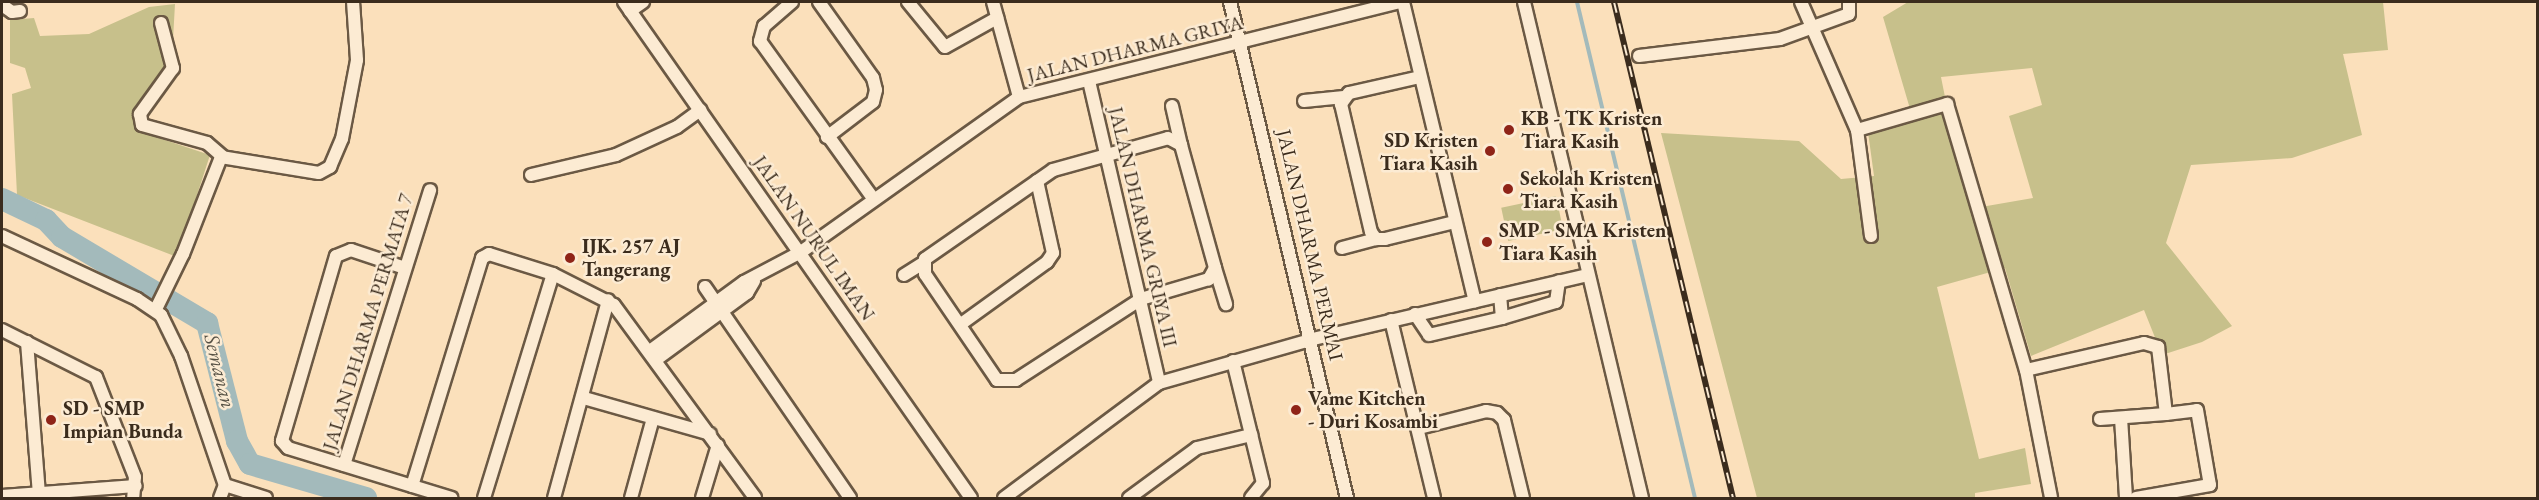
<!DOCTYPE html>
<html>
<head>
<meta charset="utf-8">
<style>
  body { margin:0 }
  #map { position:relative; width:2539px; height:500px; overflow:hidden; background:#fbe0bb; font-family:"EB Garamond",serif }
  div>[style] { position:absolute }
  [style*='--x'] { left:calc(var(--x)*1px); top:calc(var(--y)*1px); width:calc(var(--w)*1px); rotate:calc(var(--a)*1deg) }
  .green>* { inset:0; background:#c7c08b; transform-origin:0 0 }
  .stream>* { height:4px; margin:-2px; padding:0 2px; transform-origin:2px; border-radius:2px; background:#a3babb }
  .river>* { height:22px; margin:-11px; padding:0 11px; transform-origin:11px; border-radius:11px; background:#a3babb }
  .roads { filter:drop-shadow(2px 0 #6b5944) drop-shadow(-2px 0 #6b5944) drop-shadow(0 2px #6b5944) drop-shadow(0 -2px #6b5944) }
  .minor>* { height:12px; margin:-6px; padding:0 6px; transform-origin:6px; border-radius:6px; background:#fcebd3 }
  .rail>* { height:6px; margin-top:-3px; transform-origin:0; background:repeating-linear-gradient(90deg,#fcebd3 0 11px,#3b2c1d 0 22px); box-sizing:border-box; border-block:2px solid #3b2c1d }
  .dots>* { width:16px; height:16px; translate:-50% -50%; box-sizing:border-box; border:3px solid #fcebd3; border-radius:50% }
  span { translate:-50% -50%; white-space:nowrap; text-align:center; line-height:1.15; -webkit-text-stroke:5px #fcebd3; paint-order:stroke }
  .street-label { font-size:20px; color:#3b2c1d }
  .poi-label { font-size:20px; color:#3b2c1d; font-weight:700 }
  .left { translate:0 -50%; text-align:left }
  .right { translate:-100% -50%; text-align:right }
  .water-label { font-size:21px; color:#555044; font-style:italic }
  .frame { position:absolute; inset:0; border:3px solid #3b2c1d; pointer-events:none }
</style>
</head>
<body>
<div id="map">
  <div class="green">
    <div style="clip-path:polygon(evenodd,1908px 2px,2383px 2px,2388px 50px,2343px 54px,2362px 135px,2292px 158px,2191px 165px,2166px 243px,2232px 326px,2202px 342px,2162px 355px,2144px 310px,2031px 356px,2005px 268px,1937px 287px,1979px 459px,2025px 448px,2031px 484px,1975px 493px,1975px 498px,1757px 498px,1661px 133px,1799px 141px,1841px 179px,1874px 176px,1868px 132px,1913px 119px,1883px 17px,1908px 2px,2032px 68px,2042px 105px,2009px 116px,2033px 198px,1981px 207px,1958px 162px,1941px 77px,2032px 68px)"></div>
    <div style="clip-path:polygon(175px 4px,171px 75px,149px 90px,135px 130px,210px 155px,177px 257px,17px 195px,12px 94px,31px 88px,25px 68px,10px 63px,10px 20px,34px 18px,40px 36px,89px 34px,149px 7px)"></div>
    <div style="left:1556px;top:196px;width:34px;height:56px;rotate:78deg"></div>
  </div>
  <div class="stream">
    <div style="--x:1577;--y:2;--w:510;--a:76.62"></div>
  </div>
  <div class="river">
    <div style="--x:2;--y:199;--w:49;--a:25.5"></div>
    <div style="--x:46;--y:220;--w:23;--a:47"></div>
    <div style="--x:62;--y:237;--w:169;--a:30.7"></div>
    <div style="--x:207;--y:323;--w:122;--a:75.7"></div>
    <div style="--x:237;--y:441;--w:26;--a:61"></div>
    <div style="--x:250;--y:464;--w:121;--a:16.3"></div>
  </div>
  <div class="roads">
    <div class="minor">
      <div style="--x:624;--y:2;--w:605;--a:55.02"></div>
      <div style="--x:792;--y:2;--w:37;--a:139"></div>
      <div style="--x:764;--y:26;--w:16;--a:105"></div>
      <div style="--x:760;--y:41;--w:193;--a:54.3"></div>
      <div style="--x:819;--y:2;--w:93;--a:54.6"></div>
      <div style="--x:873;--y:78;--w:12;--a:76"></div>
      <div style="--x:876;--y:90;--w:12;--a:104"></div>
      <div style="--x:873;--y:102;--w:58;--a:142.7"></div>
      <div style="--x:908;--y:2;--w:58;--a:50.6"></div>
      <div style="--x:945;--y:47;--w:60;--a:-29.1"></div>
      <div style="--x:993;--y:2;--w:98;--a:74.7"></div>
      <div style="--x:1230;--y:2;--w:510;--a:76.73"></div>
      <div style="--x:1403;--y:2;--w:308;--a:76.5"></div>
      <div style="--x:1524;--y:2;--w:510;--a:76.62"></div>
      <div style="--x:1801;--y:2;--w:140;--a:66.4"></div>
      <div style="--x:2;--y:5;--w:12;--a:35"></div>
      <div style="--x:12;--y:12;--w:8;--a:-7"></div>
      <div style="--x:630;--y:11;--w:16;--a:-35"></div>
      <div style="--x:161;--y:23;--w:47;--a:75.1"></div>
      <div style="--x:173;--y:68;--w:57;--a:125.7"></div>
      <div style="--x:140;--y:114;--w:11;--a:80"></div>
      <div style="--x:142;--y:125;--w:67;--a:15.5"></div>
      <div style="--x:207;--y:143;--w:20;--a:41"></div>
      <div style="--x:1639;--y:56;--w:142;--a:-6.9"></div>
      <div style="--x:1780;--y:39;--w:73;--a:-19.9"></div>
      <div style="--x:1849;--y:14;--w:12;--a:-90"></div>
      <div style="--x:1420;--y:77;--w:73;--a:167.3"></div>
      <div style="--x:1349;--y:93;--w:14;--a:126"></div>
      <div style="--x:1341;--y:104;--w:131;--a:76.8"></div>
      <div style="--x:1371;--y:232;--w:9;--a:54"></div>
      <div style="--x:1376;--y:239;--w:9;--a:0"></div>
      <div style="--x:1385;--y:239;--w:72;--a:-13.7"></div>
      <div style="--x:1089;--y:81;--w:310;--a:76.9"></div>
      <div style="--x:1304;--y:101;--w:40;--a:-5.7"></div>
      <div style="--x:1172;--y:106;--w:40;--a:77"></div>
      <div style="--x:1168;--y:138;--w:15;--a:28"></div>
      <div style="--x:1181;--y:145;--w:128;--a:74.5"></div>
      <div style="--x:1215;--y:268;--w:13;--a:119"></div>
      <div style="--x:1209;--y:279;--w:71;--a:163.6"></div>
      <div style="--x:1141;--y:299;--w:149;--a:147.1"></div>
      <div style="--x:1016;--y:380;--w:19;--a:180"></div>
      <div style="--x:997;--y:380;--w:128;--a:-124.2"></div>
      <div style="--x:925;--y:274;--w:15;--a:-90"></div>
      <div style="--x:925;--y:259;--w:156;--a:-34.8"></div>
      <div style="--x:1053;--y:170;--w:119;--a:-15.5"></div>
      <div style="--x:531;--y:175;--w:87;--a:-13.2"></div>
      <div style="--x:616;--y:155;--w:67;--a:-24.7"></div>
      <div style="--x:677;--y:127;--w:29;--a:-36"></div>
      <div style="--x:2;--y:236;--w:149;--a:25"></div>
      <div style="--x:137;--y:299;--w:29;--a:34"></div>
      <div style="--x:161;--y:315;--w:46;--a:64"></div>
      <div style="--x:181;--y:356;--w:136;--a:71.2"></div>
      <div style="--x:225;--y:485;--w:14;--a:111"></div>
      <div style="--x:1871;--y:236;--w:107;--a:-97.5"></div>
      <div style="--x:1857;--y:130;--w:94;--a:-16.1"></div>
      <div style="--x:1947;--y:104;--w:277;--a:73.5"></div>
      <div style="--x:2026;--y:370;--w:130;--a:78.9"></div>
      <div style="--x:1342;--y:248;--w:35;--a:-15"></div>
      <div style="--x:405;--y:268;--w:57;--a:-161.6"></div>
      <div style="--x:351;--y:250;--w:16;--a:158"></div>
      <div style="--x:336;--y:256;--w:193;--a:106.3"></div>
      <div style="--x:282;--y:441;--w:9;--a:49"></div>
      <div style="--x:288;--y:448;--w:171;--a:17"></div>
      <div style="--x:1215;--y:268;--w:38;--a:73"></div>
      <div style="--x:904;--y:275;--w:22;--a:-32"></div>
      <div style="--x:705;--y:287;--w:256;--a:55.5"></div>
      <div style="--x:1500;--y:295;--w:23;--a:85"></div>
      <div style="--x:1502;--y:318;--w:56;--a:-16.5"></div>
      <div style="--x:1556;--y:302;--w:21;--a:-82"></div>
      <div style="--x:156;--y:309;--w:61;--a:-63.9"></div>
      <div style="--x:183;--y:254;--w:104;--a:-68.6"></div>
      <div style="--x:221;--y:157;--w:99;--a:9.3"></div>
      <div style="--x:319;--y:173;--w:13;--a:-29"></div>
      <div style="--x:330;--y:167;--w:30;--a:-67"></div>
      <div style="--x:342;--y:139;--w:80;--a:-79.2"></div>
      <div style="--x:357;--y:60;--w:58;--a:-93.9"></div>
      <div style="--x:1415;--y:314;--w:25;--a:56"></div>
      <div style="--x:1429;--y:335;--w:75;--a:-13.1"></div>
      <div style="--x:1391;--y:320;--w:183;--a:76.4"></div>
      <div style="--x:961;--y:324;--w:106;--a:-35.8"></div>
      <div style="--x:1047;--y:262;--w:11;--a:-56"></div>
      <div style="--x:1053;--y:253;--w:74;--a:-102.5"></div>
      <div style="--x:2;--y:330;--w:105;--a:26.6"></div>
      <div style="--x:96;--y:377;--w:107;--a:68.7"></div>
      <div style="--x:135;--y:477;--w:21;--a:95"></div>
      <div style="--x:27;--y:342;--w:151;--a:85.5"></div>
      <div style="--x:651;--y:350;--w:115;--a:-36.2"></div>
      <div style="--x:744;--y:282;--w:64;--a:-27.8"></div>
      <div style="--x:801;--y:252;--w:267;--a:-35.4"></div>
      <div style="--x:1019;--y:97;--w:392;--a:-14"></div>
      <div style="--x:657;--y:359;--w:112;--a:-36.3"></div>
      <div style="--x:747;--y:293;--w:14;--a:-60"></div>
      <div style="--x:1233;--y:361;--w:126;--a:76.2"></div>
      <div style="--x:1263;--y:483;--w:19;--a:129"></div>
      <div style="--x:2026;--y:370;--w:121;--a:-12.9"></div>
      <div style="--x:2144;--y:343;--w:15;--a:16"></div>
      <div style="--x:2158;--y:347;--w:67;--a:83.2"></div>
      <div style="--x:2166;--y:414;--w:31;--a:-7"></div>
      <div style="--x:2197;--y:410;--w:76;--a:80.2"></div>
      <div style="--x:2210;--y:485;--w:75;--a:170"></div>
      <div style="--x:584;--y:398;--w:131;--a:15.9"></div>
      <div style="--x:2121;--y:418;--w:80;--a:86.4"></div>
      <div style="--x:2100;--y:419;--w:66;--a:-4.3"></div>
      <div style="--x:1419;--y:428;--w:69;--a:-14.2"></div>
      <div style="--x:1486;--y:411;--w:11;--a:10"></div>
      <div style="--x:1497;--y:413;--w:10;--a:45"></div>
      <div style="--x:1504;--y:420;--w:80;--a:76.3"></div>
      <div style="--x:344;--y:465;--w:288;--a:-72.6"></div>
      <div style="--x:225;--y:485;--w:43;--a:17.6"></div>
      <div style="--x:412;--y:486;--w:239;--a:-72.9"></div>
      <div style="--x:482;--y:258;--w:8;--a:-30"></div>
      <div style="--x:489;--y:254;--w:67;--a:17.4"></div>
      <div style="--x:553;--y:274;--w:68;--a:26.9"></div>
      <div style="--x:614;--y:305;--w:239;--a:53.8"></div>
      <div style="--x:2;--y:496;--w:134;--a:-4.3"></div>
      <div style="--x:484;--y:498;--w:234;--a:-72.9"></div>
      <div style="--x:554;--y:498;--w:205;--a:-74.7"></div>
      <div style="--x:631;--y:498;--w:83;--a:-74.6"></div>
      <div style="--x:702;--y:498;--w:55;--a:-73.2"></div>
      <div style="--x:1004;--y:498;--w:193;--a:-36.6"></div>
      <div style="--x:1159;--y:383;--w:160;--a:-15.9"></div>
      <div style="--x:1313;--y:339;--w:281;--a:-13.1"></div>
      <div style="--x:1129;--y:498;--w:84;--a:-36.3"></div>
      <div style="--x:1197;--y:448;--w:56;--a:-13.5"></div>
    </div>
  </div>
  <div class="rail">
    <div style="--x:1614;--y:2;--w:510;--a:76.51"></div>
  </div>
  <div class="dots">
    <div style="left:1509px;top:130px;background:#8f2418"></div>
    <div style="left:1490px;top:151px;background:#8f2418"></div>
    <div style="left:1508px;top:189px;background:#8f2418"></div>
    <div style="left:1487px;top:242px;background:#8f2418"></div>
    <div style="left:570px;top:258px;background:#8f2418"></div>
    <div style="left:1296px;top:410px;background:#8f2418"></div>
    <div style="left:51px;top:420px;background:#8f2418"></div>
  </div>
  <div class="street-label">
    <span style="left:1135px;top:49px;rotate:-14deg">JALAN DHARMA GRIYA</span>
    <span style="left:1143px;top:227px;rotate:77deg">JALAN DHARMA GRIYA III</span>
    <span style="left:814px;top:238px;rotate:55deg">JALAN NURUL IMAN</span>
    <span style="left:1310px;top:245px;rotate:77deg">JALAN DHARMA PERMAI</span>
    <span style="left:368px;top:322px;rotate:-73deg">JALAN DHARMA PERMATA 7</span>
  </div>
  <div class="poi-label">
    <span class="left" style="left:1521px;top:130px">KB - TK Kristen<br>Tiara Kasih</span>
    <span class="right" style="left:1478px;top:152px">SD Kristen<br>Tiara Kasih</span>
    <span class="left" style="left:1520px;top:190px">Sekolah Kristen<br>Tiara Kasih</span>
    <span class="left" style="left:1499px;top:242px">SMP - SMA Kristen<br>Tiara Kasih</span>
    <span class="left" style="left:582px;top:258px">IJK. 257 AJ<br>Tangerang</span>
    <span class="left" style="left:1308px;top:410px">Vame Kitchen<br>- Duri Kosambi</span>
    <span class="left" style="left:63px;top:420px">SD - SMP<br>Impian Bunda</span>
  </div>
  <div class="water-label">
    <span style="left:220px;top:371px;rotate:76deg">Semanan</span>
  </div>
  <div class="frame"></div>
</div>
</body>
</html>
